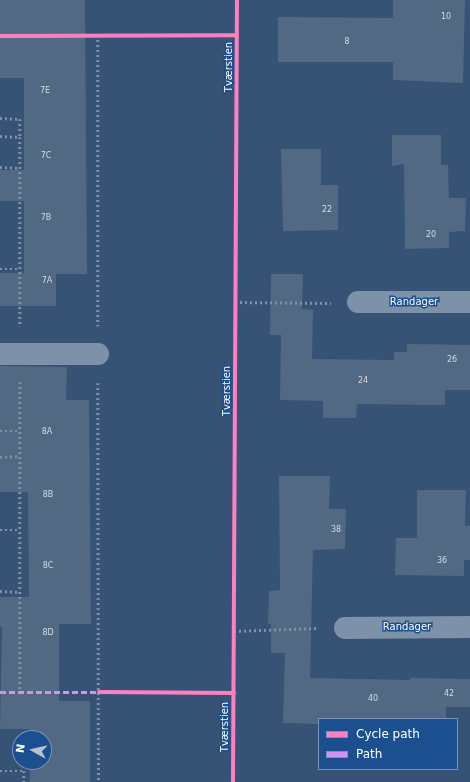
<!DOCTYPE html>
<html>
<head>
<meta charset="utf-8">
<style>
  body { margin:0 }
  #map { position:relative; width:470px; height:782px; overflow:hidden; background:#365274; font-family:"DejaVu Sans",sans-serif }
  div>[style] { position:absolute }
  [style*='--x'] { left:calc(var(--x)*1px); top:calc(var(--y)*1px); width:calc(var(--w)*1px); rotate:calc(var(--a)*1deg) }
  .building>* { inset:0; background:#526984 }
  .path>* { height:2.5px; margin-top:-1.25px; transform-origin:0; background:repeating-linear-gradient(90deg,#7d92a8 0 2px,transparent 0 5px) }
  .minor>* { height:22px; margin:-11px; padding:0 11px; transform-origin:11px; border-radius:11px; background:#7d92a8 }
  .quiet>* { height:3px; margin-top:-1.5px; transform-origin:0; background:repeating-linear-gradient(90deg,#d193ec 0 6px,transparent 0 9px) }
  .cycleway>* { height:4px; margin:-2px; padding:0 2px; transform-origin:2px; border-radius:2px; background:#ff80c0 }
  span { translate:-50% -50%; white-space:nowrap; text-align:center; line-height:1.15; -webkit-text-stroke:3px #1b4f8f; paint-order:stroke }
  .number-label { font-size:8px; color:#d4dae0 }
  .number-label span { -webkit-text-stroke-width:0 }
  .street-label { font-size:10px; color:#fff }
  .legend { position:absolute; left:318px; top:718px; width:140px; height:52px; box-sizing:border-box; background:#1b4f8f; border:1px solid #7695bc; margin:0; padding:5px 7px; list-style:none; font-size:12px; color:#fff }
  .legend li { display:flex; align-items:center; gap:8px; height:20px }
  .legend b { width:20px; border:1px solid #7695bc }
  .north { position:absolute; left:12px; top:730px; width:40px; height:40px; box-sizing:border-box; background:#1b4f8f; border:1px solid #7695bc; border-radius:50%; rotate:278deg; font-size:11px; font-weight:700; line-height:16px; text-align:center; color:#fff }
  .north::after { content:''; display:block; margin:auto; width:14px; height:18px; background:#b9c2ce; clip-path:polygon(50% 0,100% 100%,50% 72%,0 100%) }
</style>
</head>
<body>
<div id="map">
  <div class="building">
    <div style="clip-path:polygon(0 0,85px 0,87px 274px,56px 274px,56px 306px,0 306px,0 273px,24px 273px,24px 201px,0 201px,0 170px,24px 170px,24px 78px,0 78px)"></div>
    <div style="clip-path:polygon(393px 0,465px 0,463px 83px,393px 80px,393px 62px,278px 62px,278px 17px,393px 18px)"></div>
    <div style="clip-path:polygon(392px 135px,441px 135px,441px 165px,448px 165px,449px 198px,466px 198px,465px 231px,449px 232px,449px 248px,405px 249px,404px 164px,392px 166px)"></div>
    <div style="clip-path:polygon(281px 149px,321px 149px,321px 185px,338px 185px,338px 230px,283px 231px)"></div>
    <div style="clip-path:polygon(271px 274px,303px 274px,302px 309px,313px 310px,312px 359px,394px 360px,394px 352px,407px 352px,407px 344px,470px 345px,470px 390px,445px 390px,445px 405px,357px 404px,356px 418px,323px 418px,323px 401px,280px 400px,281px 335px,270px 335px)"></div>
    <div style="clip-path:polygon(0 366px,67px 367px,66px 400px,89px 400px,91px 624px,59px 624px,59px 701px,90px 701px,90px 782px,30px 782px,30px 762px,44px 762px,44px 738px,30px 738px,30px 729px,0 729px,2px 627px,0 627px,0 597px,29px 597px,28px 492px,0 492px)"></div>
    <div style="clip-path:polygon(279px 476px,330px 476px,329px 509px,346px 509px,345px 549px,313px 550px,310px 678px,410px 680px,410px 678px,470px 679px,470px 707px,446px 707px,446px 719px,319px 719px,319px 724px,283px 723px,285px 653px,271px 653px,271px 624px,268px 624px,269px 591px,280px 590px)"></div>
    <div style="clip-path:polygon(417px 490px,466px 490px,465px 526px,470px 526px,470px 560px,464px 560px,464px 576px,395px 575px,396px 538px,417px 538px)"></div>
  </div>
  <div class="path">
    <div style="--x:98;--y:35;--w:291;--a:90"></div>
    <div style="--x:0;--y:118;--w:20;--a:3"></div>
    <div style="--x:20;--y:119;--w:18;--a:90"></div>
    <div style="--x:0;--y:136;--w:20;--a:3"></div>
    <div style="--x:20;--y:137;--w:188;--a:90"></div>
    <div style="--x:0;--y:167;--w:20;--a:3"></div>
    <div style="--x:0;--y:269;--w:20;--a:0"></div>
    <div style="--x:235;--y:302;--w:96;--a:0.6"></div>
    <div style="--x:20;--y:382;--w:310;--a:90"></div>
    <div style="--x:98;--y:383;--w:399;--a:89.9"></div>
    <div style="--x:0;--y:431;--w:20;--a:0"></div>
    <div style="--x:0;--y:457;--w:20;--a:-3"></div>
    <div style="--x:0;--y:530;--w:20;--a:0"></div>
    <div style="--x:0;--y:591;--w:20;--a:3"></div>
    <div style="--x:234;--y:631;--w:83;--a:-2.1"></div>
    <div style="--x:0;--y:771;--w:24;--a:0"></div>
    <div style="--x:24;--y:771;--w:11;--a:90"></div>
  </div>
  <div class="minor">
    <div style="--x:358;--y:302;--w:112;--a:0"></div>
    <div style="--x:0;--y:354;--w:98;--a:0"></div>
    <div style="--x:345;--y:628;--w:125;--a:-0.5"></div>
  </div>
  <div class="quiet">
    <div style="--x:0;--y:692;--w:99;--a:0"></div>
  </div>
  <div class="cycleway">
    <div style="--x:0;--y:36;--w:237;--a:-0.2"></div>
    <div style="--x:99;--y:692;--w:135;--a:0.4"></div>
    <div style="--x:233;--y:782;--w:782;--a:-89.71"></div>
  </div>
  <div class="number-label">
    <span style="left:446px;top:17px">10</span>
    <span style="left:347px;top:42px">8</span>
    <span style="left:45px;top:91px">7E</span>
    <span style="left:46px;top:156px">7C</span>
    <span style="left:327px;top:210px">22</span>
    <span style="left:46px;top:218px">7B</span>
    <span style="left:431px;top:235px">20</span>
    <span style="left:47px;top:281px">7A</span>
    <span style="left:452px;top:360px">26</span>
    <span style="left:363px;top:381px">24</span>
    <span style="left:47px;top:432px">8A</span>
    <span style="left:48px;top:495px">8B</span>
    <span style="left:336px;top:530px">38</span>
    <span style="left:442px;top:561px">36</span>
    <span style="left:48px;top:566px">8C</span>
    <span style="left:48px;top:633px">8D</span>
    <span style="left:449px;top:694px">42</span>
    <span style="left:373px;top:699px">40</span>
  </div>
  <div class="street-label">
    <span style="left:229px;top:67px;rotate:-90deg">Tværstien</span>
    <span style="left:414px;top:302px">Randager</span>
    <span style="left:227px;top:391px;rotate:-90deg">Tværstien</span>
    <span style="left:407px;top:627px">Randager</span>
    <span style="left:225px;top:727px;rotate:-90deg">Tværstien</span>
  </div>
  <ul class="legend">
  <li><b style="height:5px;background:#ff80c0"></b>Cycle path</li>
  <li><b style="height:5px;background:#d193ec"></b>Path</li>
  </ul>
  <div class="north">N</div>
</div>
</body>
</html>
